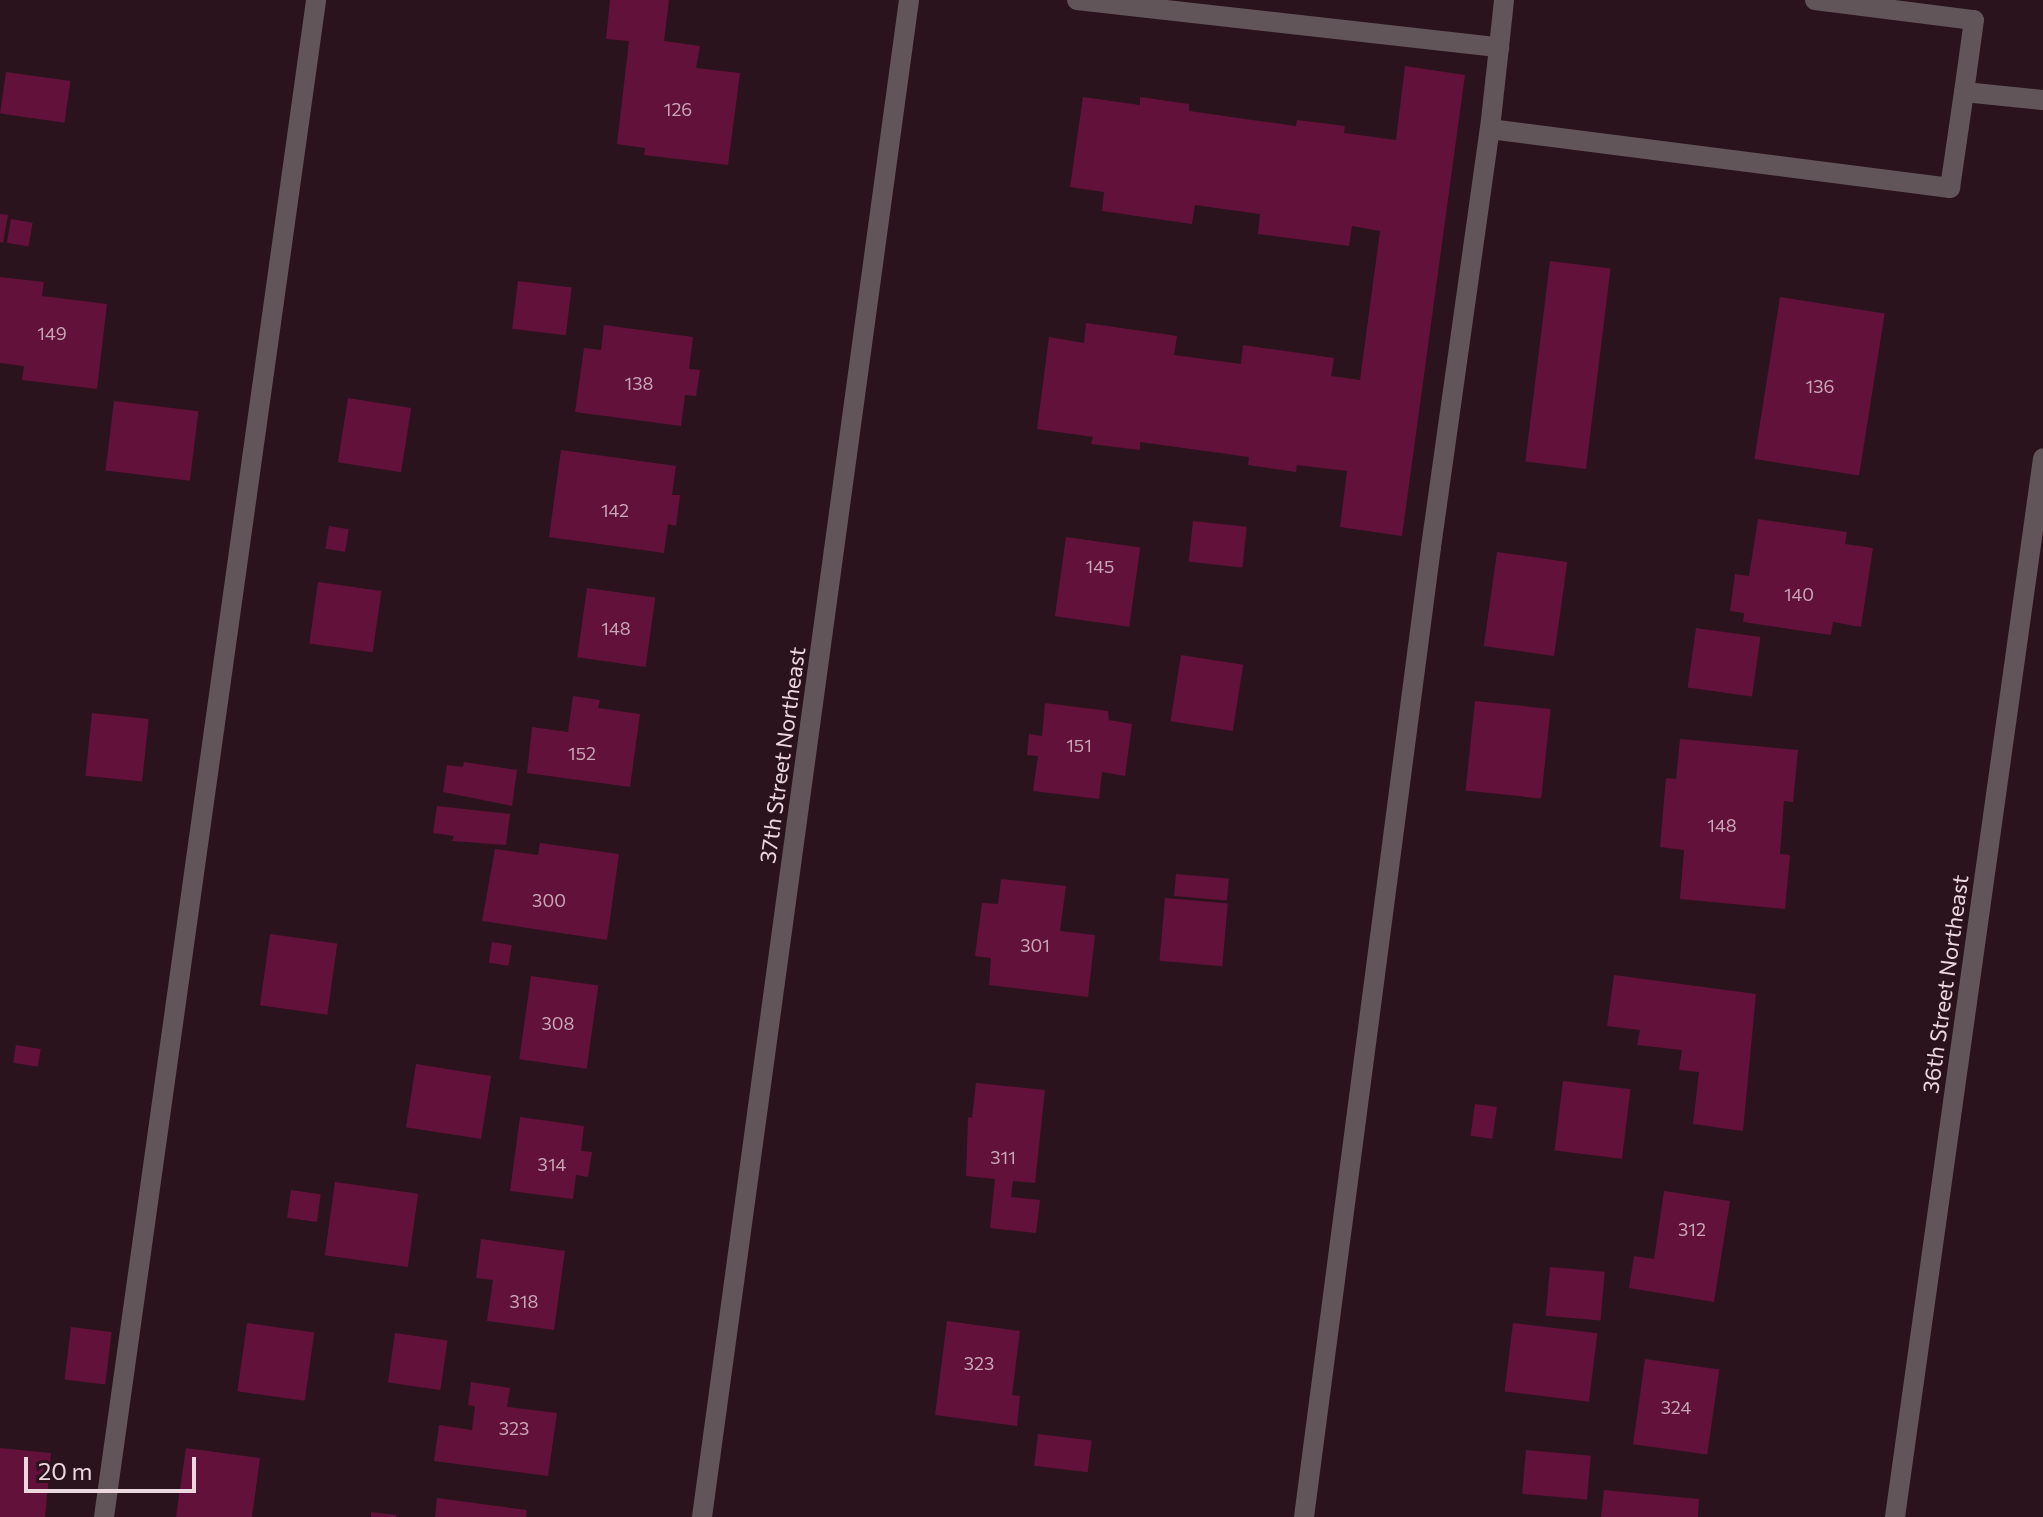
<!DOCTYPE html>
<html>
<head>
<meta charset="utf-8">
<style>
  body { margin:0 }
  #map { position:relative; width:2043px; height:1517px; overflow:hidden; background:#2b131d; font-family:Commissioner,sans-serif }
  div>[style] { position:absolute }
  [style*='--x'] { left:calc(var(--x)*1px); top:calc(var(--y)*1px); width:calc(var(--w)*1px); rotate:calc(var(--a)*1deg) }
  .building>* { inset:0; background:#62113a; transform-origin:0 0 }
  .service>* { height:20px; margin:-10px; padding:0 10px; transform-origin:10px; border-radius:10px; background:#62555a }
  .minor>* { height:20px; margin:-10px; padding:0 10px; transform-origin:10px; border-radius:10px; background:#62555a }
  span { translate:-50% -50%; white-space:nowrap; text-align:center; line-height:1.15; -webkit-text-stroke:6px #2b131d; paint-order:stroke }
  .number-label { font-size:18px; color:#c8a6b5 }
  .number-label span { -webkit-text-stroke-width:0 }
  .street-label { font-size:22px; color:#ead8de }
  .scale { position:absolute; left:24px; top:1457px; width:172px; height:36px; box-sizing:border-box; border:4px solid #ead8de; border-top:0; padding-left:10px; font-size:24px; line-height:28px; white-space:nowrap; color:#ead8de; -webkit-text-stroke:6px #2b131d; paint-order:stroke }
</style>
</head>
<body>
<div id="map">
  <div class="building">
    <div style="clip-path:polygon(610px 0,669px 0,664px 41px,700px 46px,696px 68px,740px 73px,728px 165px,644px 155px,645px 148px,617px 144px,629px 41px,606px 39px)"></div>
    <div style="clip-path:polygon(1405px 66px,1465px 75px,1402px 536px,1340px 527px,1347px 471px,1297px 465px,1296px 472px,1248px 465px,1249px 457px,1140px 442px,1140px 450px,1091px 444px,1093px 437px,1037px 429px,1049px 337px,1084px 343px,1086px 323px,1177px 336px,1174px 355px,1241px 364px,1243px 345px,1334px 358px,1331px 376px,1360px 380px,1380px 231px,1352px 226px,1349px 246px,1258px 234px,1260px 214px,1195px 205px,1192px 224px,1102px 211px,1104px 192px,1070px 187px,1083px 97px,1140px 105px,1140px 97px,1189px 104px,1189px 111px,1296px 126px,1297px 120px,1345px 126px,1344px 133px,1396px 140px)"></div>
    <div style="left:6px;top:72px;width:65px;height:42px;rotate:8deg"></div>
    <div style="clip-path:polygon(0 214px,8px 215px,3px 243px,0 242px)"></div>
    <div style="left:11px;top:219px;width:22px;height:24px;rotate:10deg"></div>
    <div style="left:1550px;top:261px;width:61px;height:202px;rotate:7deg"></div>
    <div style="clip-path:polygon(0 277px,44px 282px,42px 296px,107px 304px,97px 389px,22px 380px,24px 366px,0 363px)"></div>
    <div style="left:518px;top:281px;width:54px;height:48px;rotate:7deg"></div>
    <div style="left:1780px;top:297px;width:106px;height:164px;rotate:9deg"></div>
    <div style="clip-path:polygon(604px 325px,693px 337px,689px 369px,700px 370px,696px 396px,685px 395px,681px 426px,575px 412px,584px 348px,601px 350px)"></div>
    <div style="left:348px;top:398px;width:64px;height:65px;rotate:9deg"></div>
    <div style="left:114px;top:401px;width:85px;height:70px;rotate:7deg"></div>
    <div style="clip-path:polygon(561px 450px,676px 466px,672px 495px,680px 495px,676px 526px,668px 524px,664px 553px,549px 537px)"></div>
    <div style="clip-path:polygon(1758px 519px,1847px 532px,1845px 544px,1873px 548px,1861px 627px,1833px 622px,1831px 635px,1743px 622px,1744px 613px,1730px 611px,1735px 574px,1749px 576px)"></div>
    <div style="left:1193px;top:521px;width:54px;height:41px;rotate:6deg"></div>
    <div style="left:329px;top:526px;width:20px;height:23px;rotate:9deg"></div>
    <div style="left:1066px;top:537px;width:75px;height:80px;rotate:8deg"></div>
    <div style="left:1497px;top:552px;width:71px;height:95px;rotate:8deg"></div>
    <div style="left:318px;top:582px;width:64px;height:62px;rotate:8deg"></div>
    <div style="left:587px;top:588px;width:69px;height:70px;rotate:8deg"></div>
    <div style="left:1696px;top:628px;width:65px;height:60px;rotate:8deg"></div>
    <div style="left:1181px;top:655px;width:63px;height:67px;rotate:9deg"></div>
    <div style="clip-path:polygon(573px 696px,600px 700px,598px 708px,640px 714px,630px 787px,527px 773px,532px 727px,568px 732px)"></div>
    <div style="left:1475px;top:701px;width:76px;height:90px;rotate:6deg"></div>
    <div style="clip-path:polygon(1045px 703px,1108px 711px,1109px 720px,1132px 724px,1125px 776px,1102px 772px,1099px 799px,1033px 791px,1038px 756px,1027px 755px,1029px 734px,1042px 736px)"></div>
    <div style="left:92px;top:713px;width:57px;height:63px;rotate:6deg"></div>
    <div style="clip-path:polygon(1680px 739px,1798px 750px,1793px 802px,1784px 801px,1780px 854px,1790px 855px,1785px 909px,1680px 899px,1684px 850px,1660px 847px,1666px 778px,1676px 779px)"></div>
    <div style="clip-path:polygon(464px 762px,517px 770px,512px 806px,443px 792px,447px 765px,463px 767px)"></div>
    <div style="clip-path:polygon(437px 806px,510px 814px,506px 845px,452px 841px,454px 836px,433px 833px)"></div>
    <div style="clip-path:polygon(540px 843px,619px 854px,607px 940px,482px 921px,495px 849px,538px 855px)"></div>
    <div style="left:1176px;top:874px;width:53px;height:22px;rotate:5deg"></div>
    <div style="clip-path:polygon(1001px 879px,1066px 886px,1060px 931px,1095px 935px,1088px 997px,989px 985px,991px 958px,975px 956px,982px 903px,998px 904px)"></div>
    <div style="left:1165px;top:898px;width:63px;height:63px;rotate:5deg"></div>
    <div style="left:270px;top:934px;width:68px;height:72px;rotate:8deg"></div>
    <div style="left:492px;top:942px;width:20px;height:21px;rotate:9deg"></div>
    <div style="clip-path:polygon(1614px 975px,1756px 994px,1743px 1131px,1693px 1124px,1699px 1072px,1679px 1070px,1682px 1050px,1637px 1045px,1640px 1030px,1607px 1026px)"></div>
    <div style="left:531px;top:976px;width:68px;height:84px;rotate:8deg"></div>
    <div style="left:16px;top:1045px;width:25px;height:18px;rotate:9deg"></div>
    <div style="left:416px;top:1064px;width:76px;height:64px;rotate:9deg"></div>
    <div style="left:1563px;top:1081px;width:68px;height:70px;rotate:7deg"></div>
    <div style="clip-path:polygon(976px 1083px,1045px 1090px,1035px 1183px,1013px 1181px,1011px 1197px,1040px 1200px,1036px 1233px,990px 1228px,995px 1179px,966px 1176px,968px 1117px,972px 1118px)"></div>
    <div style="left:1475px;top:1104px;width:22px;height:32px;rotate:8deg"></div>
    <div style="clip-path:polygon(520px 1117px,584px 1126px,581px 1151px,592px 1152px,588px 1177px,576px 1175px,573px 1199px,510px 1191px)"></div>
    <div style="left:335px;top:1182px;width:84px;height:74px;rotate:8deg"></div>
    <div style="left:291px;top:1190px;width:30px;height:28px;rotate:8deg"></div>
    <div style="clip-path:polygon(1664px 1191px,1730px 1201px,1714px 1302px,1629px 1288px,1634px 1256px,1654px 1259px)"></div>
    <div style="clip-path:polygon(481px 1239px,565px 1251px,554px 1330px,487px 1321px,493px 1280px,476px 1278px)"></div>
    <div style="left:1550px;top:1267px;width:55px;height:49px;rotate:5deg"></div>
    <div style="clip-path:polygon(947px 1321px,1020px 1331px,1012px 1395px,1020px 1396px,1017px 1426px,935px 1415px)"></div>
    <div style="left:247px;top:1323px;width:68px;height:69px;rotate:8deg"></div>
    <div style="left:1513px;top:1323px;width:85px;height:69px;rotate:7deg"></div>
    <div style="left:71px;top:1327px;width:41px;height:53px;rotate:7deg"></div>
    <div style="left:395px;top:1333px;width:53px;height:50px;rotate:8deg"></div>
    <div style="left:1645px;top:1359px;width:75px;height:86px;rotate:8deg"></div>
    <div style="clip-path:polygon(471px 1382px,510px 1388px,507px 1407px,557px 1413px,548px 1476px,434px 1461px,439px 1425px,472px 1430px,475px 1406px,468px 1405px)"></div>
    <div style="left:1038px;top:1434px;width:54px;height:32px;rotate:7deg"></div>
    <div style="clip-path:polygon(0 1448px,51px 1453px,45px 1517px,0 1517px)"></div>
    <div style="clip-path:polygon(186px 1448px,260px 1458px,252px 1517px,176px 1517px)"></div>
    <div style="left:1526px;top:1450px;width:65px;height:44px;rotate:5deg"></div>
    <div style="clip-path:polygon(1604px 1490px,1699px 1499px,1698px 1517px,1601px 1517px)"></div>
    <div style="clip-path:polygon(437px 1498px,527px 1510px,526px 1517px,435px 1517px)"></div>
    <div style="clip-path:polygon(371px 1512px,396px 1515px,396px 1517px,371px 1517px)"></div>
  </div>
  <div class="service">
    <div style="--x:1077;--y:0;--w:425;--a:6.4"></div>
    <div style="--x:1499;--y:47;--w:82;--a:96.3"></div>
    <div style="--x:1490;--y:129;--w:464;--a:7.3"></div>
    <div style="--x:1950;--y:188;--w:97;--a:-81.7"></div>
    <div style="--x:1815;--y:0;--w:160;--a:7.2"></div>
    <div style="--x:1974;--y:20;--w:73;--a:97.9"></div>
    <div style="--x:1964;--y:92;--w:79;--a:5.8"></div>
    <div style="--x:1499;--y:47;--w:47;--a:-83.9"></div>
    <div style="--x:104;--y:1517;--w:1532;--a:-82.04"></div>
    <div style="--x:1304;--y:1517;--w:978;--a:-82.54"></div>
    <div style="--x:1431;--y:547;--w:422;--a:-82"></div>
  </div>
  <div class="minor">
    <div style="--x:702;--y:1517;--w:1531;--a:-82.23"></div>
    <div style="--x:1895;--y:1517;--w:1069;--a:-82.04"></div>
  </div>
  <div class="number-label">
    <span style="left:678px;top:109px">126</span>
    <span style="left:52px;top:333px">149</span>
    <span style="left:639px;top:383px">138</span>
    <span style="left:1820px;top:386px">136</span>
    <span style="left:615px;top:510px">142</span>
    <span style="left:1100px;top:566px">145</span>
    <span style="left:1799px;top:594px">140</span>
    <span style="left:616px;top:628px">148</span>
    <span style="left:1079px;top:745px">151</span>
    <span style="left:582px;top:753px">152</span>
    <span style="left:1722px;top:825px">148</span>
    <span style="left:549px;top:900px">300</span>
    <span style="left:1035px;top:945px">301</span>
    <span style="left:558px;top:1023px">308</span>
    <span style="left:1003px;top:1157px">311</span>
    <span style="left:552px;top:1164px">314</span>
    <span style="left:1692px;top:1229px">312</span>
    <span style="left:524px;top:1301px">318</span>
    <span style="left:979px;top:1363px">323</span>
    <span style="left:1676px;top:1407px">324</span>
    <span style="left:514px;top:1428px">323</span>
  </div>
  <div class="street-label">
    <span style="left:782px;top:755px;rotate:-82deg">37th Street Northeast</span>
    <span style="left:1945px;top:984px;rotate:-82deg">36th Street Northeast</span>
  </div>
  <div class="scale">20 m</div>
</div>
</body>
</html>
